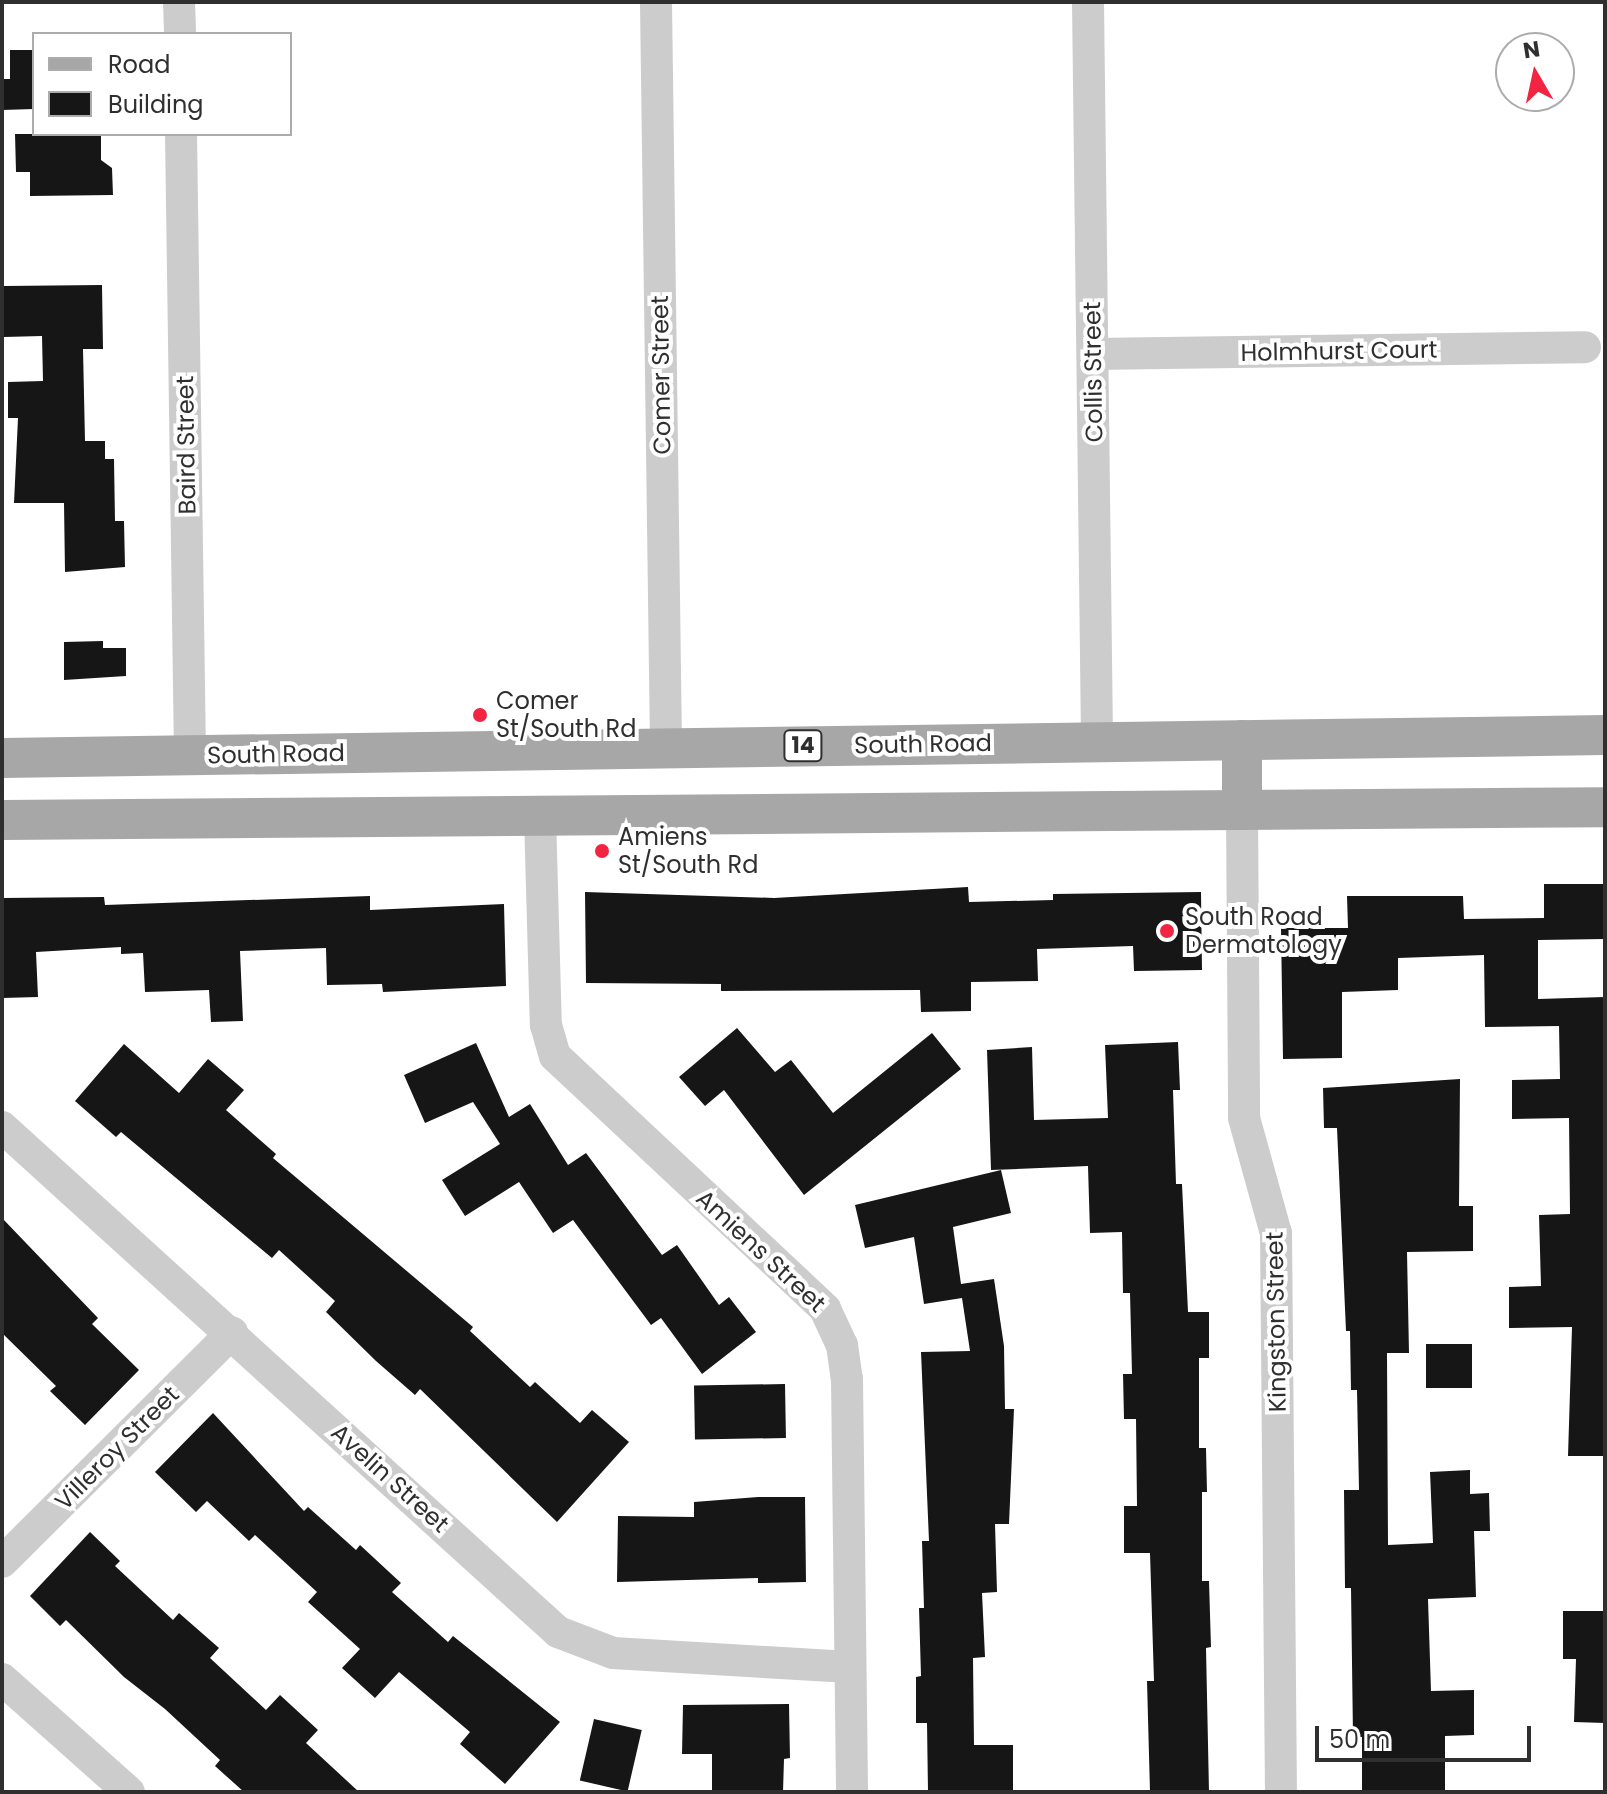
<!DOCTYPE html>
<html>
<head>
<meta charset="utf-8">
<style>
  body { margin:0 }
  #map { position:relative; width:1607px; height:1794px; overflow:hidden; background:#fff; font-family:Poppins,sans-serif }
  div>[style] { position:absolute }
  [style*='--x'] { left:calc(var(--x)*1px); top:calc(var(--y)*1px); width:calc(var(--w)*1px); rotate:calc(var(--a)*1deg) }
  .building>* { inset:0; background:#161616; transform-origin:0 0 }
  .minor>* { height:32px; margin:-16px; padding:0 16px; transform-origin:16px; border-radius:16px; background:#ccc }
  .major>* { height:40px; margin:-20px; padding:0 20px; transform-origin:20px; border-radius:20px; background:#a7a7a7 }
  .dots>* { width:22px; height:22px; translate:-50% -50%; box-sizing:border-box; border:4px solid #fff; border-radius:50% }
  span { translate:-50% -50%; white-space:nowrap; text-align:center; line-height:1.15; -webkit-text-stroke:8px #fff; paint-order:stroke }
  .shield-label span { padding:2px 6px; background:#fff; border:2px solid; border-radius:6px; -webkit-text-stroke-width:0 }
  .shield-label { font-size:22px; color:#2f2f2f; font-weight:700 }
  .street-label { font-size:24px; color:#2f2f2f }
  .poi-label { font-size:24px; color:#2f2f2f }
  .left { translate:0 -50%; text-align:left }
  .frame { position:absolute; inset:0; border:4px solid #2f2f2f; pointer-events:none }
  .legend { position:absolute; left:32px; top:32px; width:260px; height:104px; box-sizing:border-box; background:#fff; border:2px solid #acacac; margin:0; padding:10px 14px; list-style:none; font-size:24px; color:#2f2f2f }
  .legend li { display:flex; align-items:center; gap:16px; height:40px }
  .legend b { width:40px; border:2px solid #acacac }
  .north { position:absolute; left:1495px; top:32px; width:80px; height:80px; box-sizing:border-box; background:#fff; border:2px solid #acacac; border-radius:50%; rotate:351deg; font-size:22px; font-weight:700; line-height:32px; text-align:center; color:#2f2f2f }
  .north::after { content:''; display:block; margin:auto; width:28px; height:36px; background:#f22441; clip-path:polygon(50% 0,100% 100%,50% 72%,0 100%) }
  .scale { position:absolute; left:1315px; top:1726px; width:216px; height:36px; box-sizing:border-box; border:4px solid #2f2f2f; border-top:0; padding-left:10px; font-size:24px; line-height:28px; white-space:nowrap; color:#2f2f2f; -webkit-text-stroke:6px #fff; paint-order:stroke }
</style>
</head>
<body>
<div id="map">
  <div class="building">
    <div style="clip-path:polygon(10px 50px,34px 50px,34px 109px,2px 110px,2px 79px,10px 79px)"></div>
    <div style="clip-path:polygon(15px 134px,101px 134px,101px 160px,112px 168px,113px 195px,30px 196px,30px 172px,16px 172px)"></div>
    <div style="clip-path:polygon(102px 285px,103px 349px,83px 349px,85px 441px,105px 441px,105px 459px,114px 459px,115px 521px,124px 521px,125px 567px,65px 572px,64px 503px,14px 503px,18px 418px,8px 418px,8px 382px,43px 381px,42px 336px,4px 337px,4px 286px)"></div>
    <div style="clip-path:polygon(103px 641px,103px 648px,126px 648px,126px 676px,64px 680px,64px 642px)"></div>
    <div style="clip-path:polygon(1544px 884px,1605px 884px,1605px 939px,1538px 940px,1538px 999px,1605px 997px,1605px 1456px,1568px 1456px,1572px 1327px,1509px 1328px,1509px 1287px,1541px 1286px,1539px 1215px,1570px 1214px,1569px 1118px,1512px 1119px,1512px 1080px,1560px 1079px,1559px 1026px,1485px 1027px,1484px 955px,1398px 958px,1398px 990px,1342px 992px,1342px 1058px,1283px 1059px,1281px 928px,1348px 928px,1347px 896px,1463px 896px,1464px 919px,1544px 918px)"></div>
    <div style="clip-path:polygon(968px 887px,969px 902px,1053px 900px,1053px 894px,1201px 892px,1202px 970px,1134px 971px,1133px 946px,1037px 949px,1038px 981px,971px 982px,971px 1011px,921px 1012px,920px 990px,721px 991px,721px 984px,586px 983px,585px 892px,774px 898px)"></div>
    <div style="clip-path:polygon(370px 896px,370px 910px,504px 904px,506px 986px,383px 992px,382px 984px,327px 985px,326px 948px,240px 951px,243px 1021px,211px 1022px,209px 990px,145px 992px,143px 953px,121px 954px,121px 947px,36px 952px,38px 997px,2px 998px,2px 898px,104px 897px,105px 905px)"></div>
    <div style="clip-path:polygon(737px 1028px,775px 1072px,791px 1060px,833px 1113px,932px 1033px,961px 1069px,804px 1195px,724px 1090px,705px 1106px,679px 1077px)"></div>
    <div style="clip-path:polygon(1178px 1042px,1180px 1090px,1173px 1090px,1176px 1184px,1182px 1184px,1188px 1312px,1209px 1312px,1209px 1358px,1199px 1358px,1199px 1448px,1206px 1448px,1207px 1492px,1202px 1492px,1202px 1581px,1209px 1581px,1211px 1647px,1206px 1648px,1209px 1792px,1150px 1792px,1147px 1681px,1154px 1681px,1150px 1553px,1124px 1553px,1124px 1506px,1137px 1506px,1136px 1419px,1124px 1419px,1123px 1374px,1132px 1374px,1130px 1293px,1123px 1293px,1122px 1232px,1090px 1233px,1088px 1166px,991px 1170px,987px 1050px,1032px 1047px,1034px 1120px,1108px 1118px,1105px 1045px)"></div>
    <div style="clip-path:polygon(476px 1043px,509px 1117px,530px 1104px,568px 1165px,586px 1153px,662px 1255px,677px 1245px,719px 1305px,729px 1297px,756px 1332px,702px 1374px,661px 1318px,651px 1325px,573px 1220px,553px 1233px,519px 1182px,465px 1216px,442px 1180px,500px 1144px,473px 1102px,425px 1123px,404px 1075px)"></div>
    <div style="clip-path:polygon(124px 1044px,179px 1093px,208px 1059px,244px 1090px,226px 1110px,276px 1154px,273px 1158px,473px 1327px,470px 1331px,530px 1387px,535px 1382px,580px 1423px,592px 1410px,629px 1442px,557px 1522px,420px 1389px,415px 1395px,376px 1361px,326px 1312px,335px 1301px,279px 1250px,272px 1258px,121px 1132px,116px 1137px,75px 1101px)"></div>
    <div style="clip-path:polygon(1460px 1079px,1459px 1206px,1473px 1206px,1473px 1251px,1407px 1252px,1409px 1353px,1387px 1353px,1388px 1545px,1433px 1543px,1430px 1472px,1470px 1470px,1470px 1494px,1489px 1493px,1490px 1531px,1474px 1531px,1476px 1597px,1428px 1599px,1431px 1691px,1474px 1690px,1474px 1735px,1445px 1736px,1445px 1792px,1362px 1792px,1362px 1737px,1353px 1737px,1351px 1588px,1345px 1588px,1344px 1490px,1359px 1490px,1357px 1390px,1351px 1390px,1350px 1331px,1346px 1331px,1337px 1128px,1324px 1128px,1323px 1088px)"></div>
    <div style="clip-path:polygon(1001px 1170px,1011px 1213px,953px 1227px,961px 1284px,994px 1279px,1004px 1346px,1005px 1409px,1014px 1409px,1009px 1524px,995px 1524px,997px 1592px,982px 1593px,985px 1657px,973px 1658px,974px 1745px,1013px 1745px,1013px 1791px,928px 1792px,927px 1723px,916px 1723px,916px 1677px,921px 1676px,919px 1608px,924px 1608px,922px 1541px,929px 1541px,921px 1352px,970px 1351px,962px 1298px,924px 1304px,914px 1237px,865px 1248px,855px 1205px)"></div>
    <div style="clip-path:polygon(2px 1218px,98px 1318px,92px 1324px,139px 1370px,85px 1425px,50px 1391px,56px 1386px,2px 1333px)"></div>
    <div style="left:1472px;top:1344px;width:44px;height:46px;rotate:90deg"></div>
    <div style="left:785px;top:1384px;width:54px;height:91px;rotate:89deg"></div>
    <div style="clip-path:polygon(213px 1413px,304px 1511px,308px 1507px,356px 1550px,360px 1545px,401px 1583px,392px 1592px,448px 1642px,453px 1636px,560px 1722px,505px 1784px,460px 1744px,470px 1732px,399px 1672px,375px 1698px,342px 1668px,360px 1649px,308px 1602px,317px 1592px,255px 1535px,249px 1541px,207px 1501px,196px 1512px,155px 1472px)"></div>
    <div style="clip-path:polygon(758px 1497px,805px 1497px,806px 1582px,758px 1583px,758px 1578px,617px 1582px,618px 1516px,694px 1517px,694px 1502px)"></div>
    <div style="clip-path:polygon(90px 1532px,120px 1561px,115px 1566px,173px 1620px,179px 1613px,219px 1648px,210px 1658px,266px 1710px,280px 1695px,318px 1730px,306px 1743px,359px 1792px,244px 1792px,215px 1766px,220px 1760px,165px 1709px,124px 1677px,66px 1620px,60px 1626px,30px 1596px)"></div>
    <div style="clip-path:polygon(1563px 1611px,1605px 1611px,1605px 1723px,1574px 1722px,1576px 1659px,1563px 1659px)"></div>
    <div style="clip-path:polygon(789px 1704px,790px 1758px,784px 1759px,783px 1792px,712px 1792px,712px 1754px,682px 1754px,683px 1705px)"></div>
    <div style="left:594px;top:1719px;width:49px;height:63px;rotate:13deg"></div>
  </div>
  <div class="minor">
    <div style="--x:179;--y:2;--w:32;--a:88"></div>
    <div style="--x:656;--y:2;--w:746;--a:89.23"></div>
    <div style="--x:1088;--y:2;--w:740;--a:89.3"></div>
    <div style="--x:181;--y:134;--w:622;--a:89.17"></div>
    <div style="--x:1093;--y:354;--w:492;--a:-0.8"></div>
    <div style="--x:1242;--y:810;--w:308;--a:89.6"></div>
    <div style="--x:1244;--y:1118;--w:119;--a:74.5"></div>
    <div style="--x:1276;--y:1233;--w:559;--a:89.49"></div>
    <div style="--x:540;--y:816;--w:209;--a:88.4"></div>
    <div style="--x:546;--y:1025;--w:32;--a:74"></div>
    <div style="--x:555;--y:1056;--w:370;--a:43.1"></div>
    <div style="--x:825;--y:1309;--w:40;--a:65"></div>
    <div style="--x:842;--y:1345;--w:34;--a:82"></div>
    <div style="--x:847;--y:1379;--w:413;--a:89.3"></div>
    <div style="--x:2;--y:1127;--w:751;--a:42.25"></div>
    <div style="--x:558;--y:1632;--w:59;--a:20.9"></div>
    <div style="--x:613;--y:1653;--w:237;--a:3.4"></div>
    <div style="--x:2;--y:1562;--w:325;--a:-44.9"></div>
    <div style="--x:2;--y:1679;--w:170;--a:41.7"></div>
  </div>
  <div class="major">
    <div style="--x:2;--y:758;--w:1603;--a:-0.82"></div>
    <div style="--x:1242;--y:810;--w:70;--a:-90"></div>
    <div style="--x:2;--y:820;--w:1603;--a:-0.46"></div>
  </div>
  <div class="dots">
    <div style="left:480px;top:715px;background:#f22441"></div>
    <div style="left:602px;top:851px;background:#f22441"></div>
    <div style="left:1167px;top:931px;background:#f22441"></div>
  </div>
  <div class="shield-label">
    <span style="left:803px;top:746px">14</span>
  </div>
  <div class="street-label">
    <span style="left:1339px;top:351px;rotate:-1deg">Holmhurst Court</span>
    <span style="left:1093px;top:372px;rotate:-91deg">Collis Street</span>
    <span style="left:661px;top:375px;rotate:-91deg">Comer Street</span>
    <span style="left:186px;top:445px;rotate:-91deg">Baird Street</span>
    <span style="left:923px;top:744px;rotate:-1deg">South Road</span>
    <span style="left:276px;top:754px;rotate:-1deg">South Road</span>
    <span style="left:761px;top:1251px;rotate:43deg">Amiens Street</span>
    <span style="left:1276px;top:1322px;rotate:-91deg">Kingston Street</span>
    <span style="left:117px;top:1448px;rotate:-45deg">Villeroy Street</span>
    <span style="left:390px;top:1478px;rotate:42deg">Avelin Street</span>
  </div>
  <div class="poi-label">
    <span class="left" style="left:496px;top:715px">Comer<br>St/South Rd</span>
    <span class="left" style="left:618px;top:851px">Amiens<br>St/South Rd</span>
    <span class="left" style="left:1185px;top:931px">South Road<br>Dermatology</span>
  </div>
  <div class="frame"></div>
  <ul class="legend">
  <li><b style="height:10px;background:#a7a7a7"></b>Road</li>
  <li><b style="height:22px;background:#161616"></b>Building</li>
  </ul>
  <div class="north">N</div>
  <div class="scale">50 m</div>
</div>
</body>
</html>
